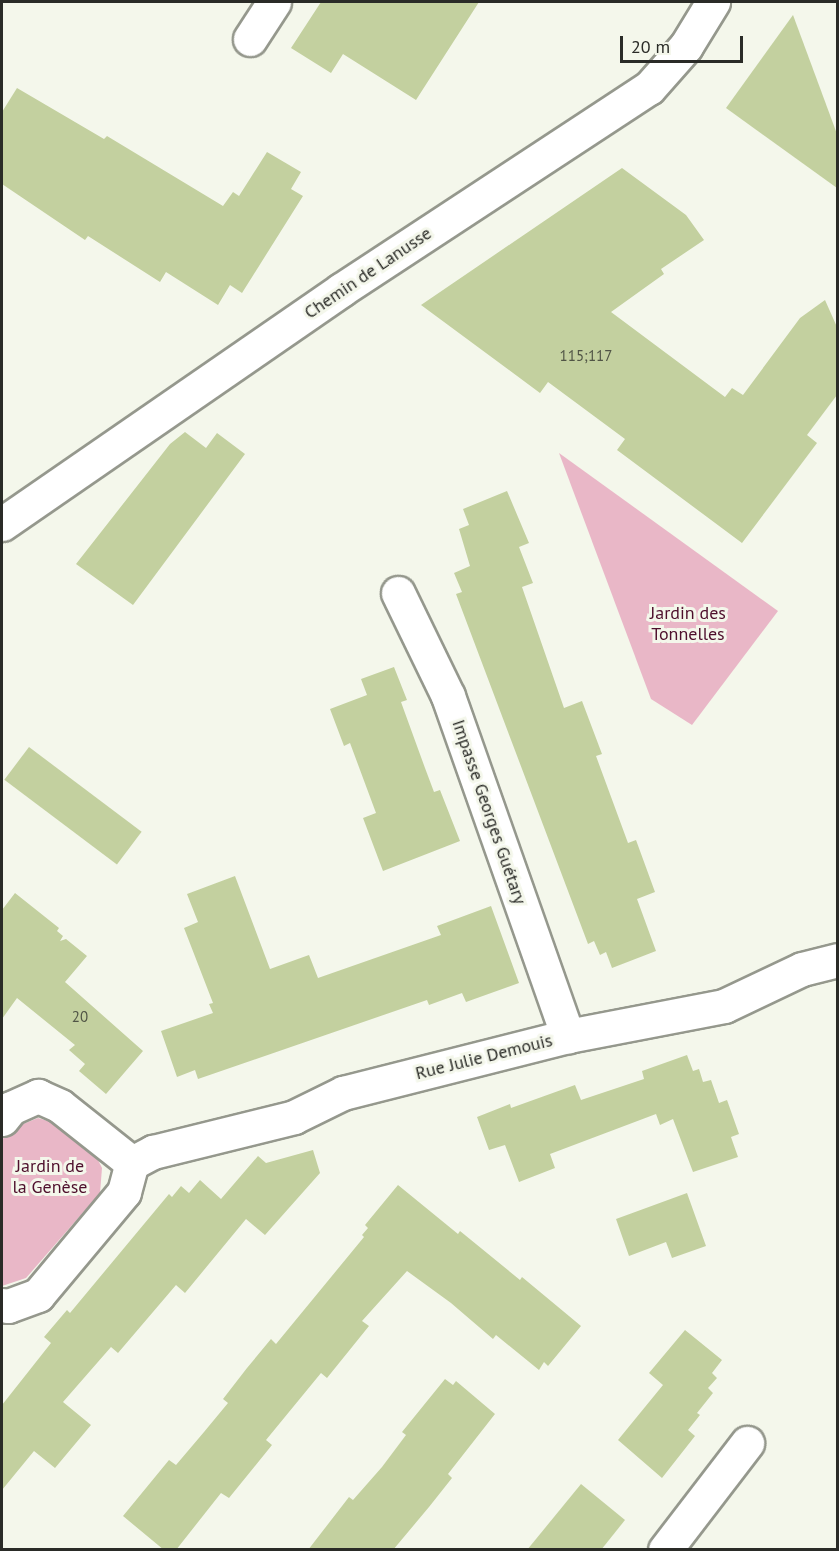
<!DOCTYPE html>
<html>
<head>
<meta charset="utf-8">
<style>
  body { margin:0 }
  #map { position:relative; width:839px; height:1551px; overflow:hidden; background:#f4f7eb; font-family:"PT Sans",sans-serif }
  div>[style] { position:absolute }
  [style*='--x'] { left:calc(var(--x)*1px); top:calc(var(--y)*1px); width:calc(var(--w)*1px); rotate:calc(var(--a)*1deg) }
  .green>* { inset:0; background:#e9b7c7 }
  .building>* { inset:0; background:#c3d09f; transform-origin:0 0 }
  .roads { filter:drop-shadow(2px 0 #95988d) drop-shadow(-2px 0 #95988d) drop-shadow(0 2px #95988d) drop-shadow(0 -2px #95988d) }
  .minor>* { height:33px; margin:-16.5px; padding:0 16.5px; transform-origin:16.5px; border-radius:16.5px; background:#fff }
  span { translate:-50% -50%; white-space:nowrap; text-align:center; line-height:1.15; -webkit-text-stroke:6px #f4f7eb; paint-order:stroke }
  .number-label { font-size:15px; color:#505445 }
  .number-label span { -webkit-text-stroke-width:0 }
  .street-label { font-size:18px; color:#2a2b27 }
  .park-label { font-size:18px; color:#4e0f2c }
  .frame { position:absolute; inset:0; border:3px solid #2a2b27; pointer-events:none }
  .scale { position:absolute; left:620px; top:36px; width:123px; height:27px; box-sizing:border-box; border:3px solid #2a2b27; border-top:0; padding-left:8px; font-size:18px; line-height:21px; white-space:nowrap; color:#2a2b27; -webkit-text-stroke:4px #f4f7eb; paint-order:stroke }
</style>
</head>
<body>
<div id="map">
  <div class="green">
    <div style="clip-path:polygon(559px 453px,778px 611px,692px 725px,651px 699px)"></div>
    <div style="clip-path:polygon(38px 1118px,64px 1126px,94px 1152px,102px 1168px,100px 1193px,26px 1278px,2px 1286px,2px 1140px,11px 1129px)"></div>
  </div>
  <div class="building">
    <div style="clip-path:polygon(321px 2px,479px 2px,416px 100px,343px 54px,331px 73px,291px 48px)"></div>
    <div style="clip-path:polygon(793px 15px,837px 134px,837px 188px,726px 108px)"></div>
    <div style="clip-path:polygon(17px 88px,104px 139px,107px 136px,223px 206px,233px 192px,239px 196px,267px 152px,301px 172px,291px 189px,303px 196px,242px 293px,230px 285px,218px 305px,166px 272px,160px 282px,88px 236px,85px 240px,2px 184px,2px 112px)"></div>
    <div style="clip-path:polygon(622px 168px,686px 215px,704px 240px,661px 269px,664px 274px,611px 312px,725px 397px,732px 388px,743px 395px,800px 318px,825px 300px,837px 327px,837px 395px,807px 435px,817px 443px,742px 543px,617px 450px,625px 439px,548px 382px,540px 393px,421px 305px)"></div>
    <div style="clip-path:polygon(185px 432px,206px 448px,217px 433px,245px 454px,133px 605px,76px 564px,170px 444px)"></div>
    <div style="clip-path:polygon(507px 491px,529px 543px,519px 547px,533px 583px,522px 587px,564px 708px,582px 701px,602px 754px,596px 756px,628px 843px,636px 840px,655px 892px,637px 899px,656px 951px,612px 968px,606px 952px,600px 955px,594px 941px,588px 944px,456px 594px,462px 592px,454px 573px,470px 566px,459px 529px,469px 525px,463px 509px)"></div>
    <div style="clip-path:polygon(394px 667px,407px 700px,401px 702px,425px 768px,434px 792px,440px 790px,460px 841px,383px 871px,363px 818px,376px 813px,350px 743px,344px 746px,330px 709px,367px 695px,361px 679px)"></div>
    <div style="left:29px;top:747px;width:141px;height:41px;rotate:37deg"></div>
    <div style="clip-path:polygon(235px 876px,270px 969px,309px 955px,318px 978px,441px 935px,437px 926px,491px 906px,519px 983px,466px 1002px,462px 993px,429px 1005px,427px 1000px,198px 1079px,195px 1070px,177px 1077px,161px 1031px,213px 1013px,209px 1004px,213px 1003px,184px 928px,198px 922px,187px 894px)"></div>
    <div style="clip-path:polygon(15px 893px,59px 928px,57px 931px,63px 936px,60px 941px,66px 939px,87px 956px,65px 982px,143px 1051px,106px 1094px,79px 1071px,85px 1064px,69px 1050px,75px 1045px,17px 998px,2px 1019px,2px 910px)"></div>
    <div style="clip-path:polygon(687px 1055px,693px 1071px,699px 1069px,703px 1082px,711px 1080px,719px 1103px,727px 1100px,739px 1134px,731px 1137px,738px 1157px,693px 1172px,673px 1119px,660px 1125px,656px 1114px,550px 1154px,555px 1168px,519px 1182px,505px 1145px,489px 1150px,477px 1117px,510px 1104px,511px 1108px,575px 1085px,581px 1100px,644px 1079px,642px 1071px)"></div>
    <div style="clip-path:polygon(313px 1150px,320px 1173px,265px 1235px,246px 1219px,185px 1293px,176px 1285px,118px 1353px,111px 1347px,63px 1402px,91px 1425px,55px 1468px,34px 1451px,2px 1490px,2px 1405px,51px 1343px,44px 1337px,67px 1310px,70px 1313px,169px 1194px,172px 1197px,181px 1186px,189px 1193px,200px 1180px,221px 1199px,258px 1156px,266px 1163px)"></div>
    <div style="clip-path:polygon(398px 1185px,458px 1234px,460px 1231px,520px 1280px,522px 1277px,581px 1326px,548px 1366px,544px 1362px,539px 1370px,496px 1335px,493px 1339px,451px 1303px,407px 1271px,362px 1321px,369px 1326px,327px 1378px,321px 1373px,266px 1440px,272px 1445px,229px 1498px,221px 1493px,176px 1550px,164px 1550px,123px 1516px,169px 1460px,176px 1465px,204px 1432px,228px 1403px,223px 1399px,247px 1368px,271px 1339px,276px 1344px,364px 1237px,362px 1235px,368px 1228px,365px 1225px)"></div>
    <div style="clip-path:polygon(687px 1193px,706px 1246px,672px 1258px,666px 1242px,629px 1256px,616px 1219px)"></div>
    <div style="clip-path:polygon(685px 1330px,722px 1360px,712px 1373px,717px 1378px,708px 1388px,713px 1393px,697px 1413px,700px 1415px,688px 1430px,695px 1436px,662px 1478px,618px 1440px,663px 1385px,649px 1373px)"></div>
    <div style="clip-path:polygon(445px 1379px,453px 1385px,456px 1381px,495px 1414px,448px 1474px,452px 1478px,429px 1507px,393px 1550px,308px 1550px,349px 1497px,353px 1500px,382px 1467px,406px 1435px,402px 1432px)"></div>
    <div style="clip-path:polygon(581px 1484px,625px 1520px,601px 1550px,527px 1550px)"></div>
  </div>
  <div class="roads">
    <div class="minor">
      <div style="--x:250;--y:39;--w:44;--a:-57"></div>
      <div style="--x:2;--y:524;--w:412;--a:-34.6"></div>
      <div style="--x:341;--y:290;--w:368;--a:-33.3"></div>
      <div style="--x:649;--y:88;--w:56;--a:-48.6"></div>
      <div style="--x:686;--y:46;--w:52;--a:-58.5"></div>
      <div style="--x:398;--y:593;--w:114;--a:64.1"></div>
      <div style="--x:448;--y:696;--w:361;--a:70.6"></div>
      <div style="--x:2;--y:1119;--w:14;--a:-51"></div>
      <div style="--x:11;--y:1108;--w:30;--a:-24"></div>
      <div style="--x:38;--y:1096;--w:24;--a:24"></div>
      <div style="--x:60;--y:1106;--w:92;--a:38.4"></div>
      <div style="--x:132;--y:1163;--w:24;--a:-28"></div>
      <div style="--x:153;--y:1152;--w:145;--a:-13.9"></div>
      <div style="--x:294;--y:1117;--w:55;--a:-26.1"></div>
      <div style="--x:343;--y:1093;--w:232;--a:-14.2"></div>
      <div style="--x:568;--y:1036;--w:159;--a:-10.9"></div>
      <div style="--x:724;--y:1006;--w:86;--a:-25.4"></div>
      <div style="--x:802;--y:969;--w:37;--a:-14"></div>
      <div style="--x:2;--y:1305;--w:6;--a:9"></div>
      <div style="--x:8;--y:1306;--w:32;--a:-20"></div>
      <div style="--x:38;--y:1295;--w:134;--a:-50.1"></div>
      <div style="--x:124;--y:1192;--w:30;--a:-75"></div>
      <div style="--x:665;--y:1550;--w:135;--a:-52.5"></div>
    </div>
  </div>
  <div class="number-label">
    <span style="left:586px;top:356px">115;117</span>
    <span style="left:80px;top:1017px">20</span>
  </div>
  <div class="street-label">
    <span style="left:368px;top:273px;rotate:-34deg">Chemin de Lanusse</span>
    <span style="left:489px;top:812px;rotate:71deg">Impasse Georges Guétary</span>
    <span style="left:484px;top:1057px;rotate:-14deg">Rue Julie Demouis</span>
  </div>
  <div class="park-label">
    <span style="left:688px;top:624px">Jardin des<br>Tonnelles</span>
    <span style="left:50px;top:1177px">Jardin de<br>la Genèse</span>
  </div>
  <div class="frame"></div>
  <div class="scale">20 m</div>
</div>
</body>
</html>
